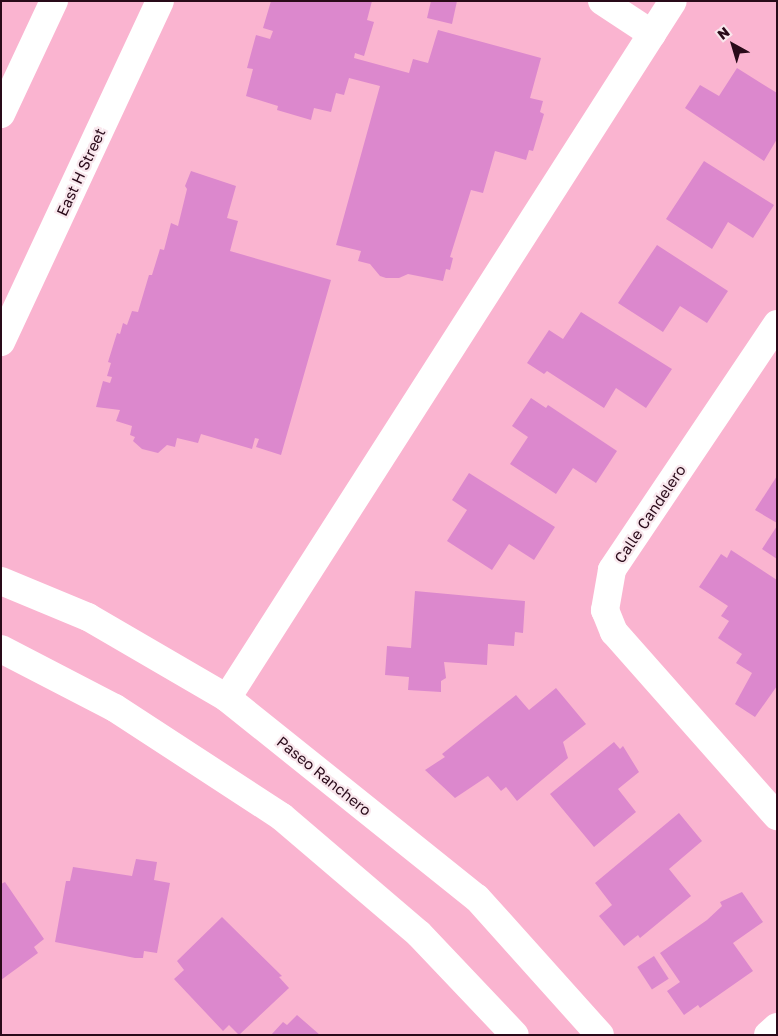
<!DOCTYPE html>
<html>
<head>
<meta charset="utf-8">
<style>
  body { margin:0 }
  #map { position:relative; width:778px; height:1036px; overflow:hidden; background:#fab4d0; font-family:"Golos Text",sans-serif }
  div>[style] { position:absolute }
  [style*='--x'] { left:calc(var(--x)*1px); top:calc(var(--y)*1px); width:calc(var(--w)*1px); rotate:calc(var(--a)*1deg) }
  .building>* { inset:0; background:#dc88cd; transform-origin:0 0 }
  .minor>* { height:28px; margin:-14px; padding:0 14px; transform-origin:14px; border-radius:14px; background:#fff }
  .major>* { height:28px; margin:-14px; padding:0 14px; transform-origin:14px; border-radius:14px; background:#fff }
  span { translate:-50% -50%; white-space:nowrap; text-align:center; line-height:1.15; -webkit-text-stroke:4.5px #f9e7ed; paint-order:stroke }
  .street-label { font-size:15px; color:#290a19 }
  .frame { position:absolute; inset:0; border:2px solid #290a19; pointer-events:none }
  .north { position:absolute; left:708px; top:20px; width:50px; height:50px; -webkit-text-stroke:4px #f9e7ed; paint-order:stroke; rotate:321deg; font-size:14px; font-weight:700; line-height:20px; text-align:center; color:#290a19 }
  .north::after { content:''; display:block; margin:auto; width:18px; height:22px; background:#290a19; clip-path:polygon(50% 0,100% 100%,50% 72%,0 100%) }
</style>
</head>
<body>
<div id="map">
  <div class="building">
    <div style="clip-path:polygon(271px 1px,372px 1px,367px 20px,374px 22px,364px 56px,355px 53px,354px 58px,409px 73px,413px 59px,428px 63px,438px 30px,541px 58px,530px 98px,543px 101px,540px 112px,544px 114px,533px 151px,529px 150px,526px 160px,495px 151px,483px 193px,471px 190px,450px 257px,453px 258px,450px 270px,446px 269px,443px 281px,408px 274px,399px 278px,386px 278px,380px 276px,370px 264px,358px 261px,361px 251px,336px 245px,380px 86px,349px 78px,344px 95px,336px 93px,331px 112px,314px 108px,311px 120px,277px 110px,278px 106px,246px 96px,253px 69px,247px 68px,256px 35px,270px 39px,273px 31px,263px 28px)"></div>
    <div style="clip-path:polygon(431px 1px,457px 1px,452px 24px,427px 18px)"></div>
    <div style="clip-path:polygon(737px 68px,777px 93px,777px 139px,764px 161px,685px 108px,700px 85px,719px 96px)"></div>
    <div style="clip-path:polygon(704px 161px,774px 205px,753px 238px,728px 222px,712px 249px,666px 219px)"></div>
    <div style="clip-path:polygon(191px 171px,236px 186px,227px 218px,238px 221px,230px 251px,331px 280px,281px 455px,256px 447px,259px 439px,255px 438px,252px 449px,201px 434px,198px 443px,177px 438px,175px 447px,167px 445px,158px 453px,142px 449px,133px 441px,135px 437px,130px 435px,132px 426px,116px 421px,120px 410px,96px 407px,103px 381px,110px 383px,112px 377px,107px 376px,111px 363px,108px 362px,117px 333px,120px 334px,123px 323px,127px 325px,132px 311px,138px 312px,149px 275px,152px 275px,160px 249px,164px 250px,171px 223px,178px 226px,187px 189px,185px 186px)"></div>
    <div style="clip-path:polygon(657px 245px,728px 291px,707px 323px,680px 306px,663px 332px,618px 303px)"></div>
    <div style="clip-path:polygon(581px 312px,672px 369px,646px 408px,616px 388px,604px 408px,547px 371px,544px 374px,527px 363px,549px 330px,563px 339px)"></div>
    <div style="clip-path:polygon(531px 398px,546px 408px,548px 405px,617px 451px,596px 483px,573px 468px,556px 494px,510px 464px,528px 437px,512px 426px)"></div>
    <div style="clip-path:polygon(469px 473px,555px 527px,534px 560px,509px 544px,492px 570px,447px 541px,467px 510px,452px 500px)"></div>
    <div style="clip-path:polygon(777px 476px,777px 523px,755px 510px)"></div>
    <div style="clip-path:polygon(777px 526px,777px 559px,762px 549px)"></div>
    <div style="clip-path:polygon(731px 550px,777px 580px,777px 686px,755px 717px,735px 704px,752px 673px,736px 663px,742px 654px,718px 638px,729px 621px,721px 616px,728px 606px,699px 587px,721px 554px,727px 558px)"></div>
    <div style="clip-path:polygon(415px 591px,525px 601px,523px 633px,515px 632px,514px 646px,488px 644px,487px 665px,444px 662px,446px 678px,441px 681px,441px 692px,408px 690px,409px 677px,385px 675px,387px 646px,411px 648px)"></div>
    <div style="clip-path:polygon(556px 688px,586px 724px,563px 742px,568px 758px,517px 801px,506px 787px,501px 791px,488px 776px,455px 798px,425px 770px,445px 757px,442px 754px,516px 695px,529px 710px)"></div>
    <div style="clip-path:polygon(614px 742px,620px 749px,623px 746px,639px 772px,618px 789px,636px 812px,594px 847px,550px 794px)"></div>
    <div style="clip-path:polygon(679px 813px,702px 841px,669px 869px,691px 896px,640px 938px,638px 935px,624px 946px,599px 916px,612px 905px,595px 883px)"></div>
    <div style="clip-path:polygon(136px 859px,157px 862px,154px 880px,170px 883px,157px 953px,144px 951px,143px 958px,135px 958px,55px 942px,66px 881px,70px 881px,73px 867px,132px 876px)"></div>
    <div style="clip-path:polygon(5px 882px,44px 939px,34px 947px,38px 953px,1px 980px,1px 884px)"></div>
    <div style="clip-path:polygon(742px 892px,763px 922px,733px 943px,753px 971px,700px 1008px,698px 1005px,684px 1015px,667px 991px,680px 982px,660px 953px,707px 920px,722px 906px,720px 902px)"></div>
    <div style="clip-path:polygon(222px 917px,282px 976px,279px 977px,289px 988px,239px 1035px,229px 1025px,223px 1031px,174px 979px,184px 970px,177px 961px)"></div>
    <div style="left:654px;top:956px;width:27px;height:20px;rotate:57deg"></div>
    <div style="clip-path:polygon(297px 1015px,320px 1035px,271px 1035px,283px 1022px,287px 1025px)"></div>
  </div>
  <div class="minor">
    <div style="--x:602;--y:1;--w:60;--a:33.4"></div>
    <div style="--x:777;--y:324;--w:296;--a:123.9"></div>
    <div style="--x:612;--y:570;--w:41;--a:99.9"></div>
    <div style="--x:605;--y:610;--w:24;--a:68"></div>
    <div style="--x:614;--y:632;--w:246;--a:48.5"></div>
    <div style="--x:227;--y:698;--w:827;--a:-57.39"></div>
    <div style="--x:768;--y:1035;--w:12;--a:-42"></div>
  </div>
  <div class="major">
    <div style="--x:1;--y:114;--w:125;--a:-64.9"></div>
    <div style="--x:1;--y:342;--w:376;--a:-65"></div>
    <div style="--x:1;--y:581;--w:94;--a:22.5"></div>
    <div style="--x:88;--y:617;--w:161;--a:30.2"></div>
    <div style="--x:227;--y:698;--w:320;--a:38.7"></div>
    <div style="--x:477;--y:898;--w:184;--a:48.1"></div>
    <div style="--x:1;--y:649;--w:128;--a:27.4"></div>
    <div style="--x:115;--y:708;--w:199;--a:33.1"></div>
    <div style="--x:282;--y:817;--w:180;--a:40.5"></div>
    <div style="--x:419;--y:934;--w:139;--a:46.5"></div>
  </div>
  <div class="street-label">
    <span style="left:81px;top:172px;rotate:-65deg">East H Street</span>
    <span style="left:650px;top:514px;rotate:-56deg">Calle Candelero</span>
    <span style="left:324px;top:776px;rotate:39deg">Paseo Ranchero</span>
  </div>
  <div class="frame"></div>
  <div class="north">N</div>
</div>
</body>
</html>
